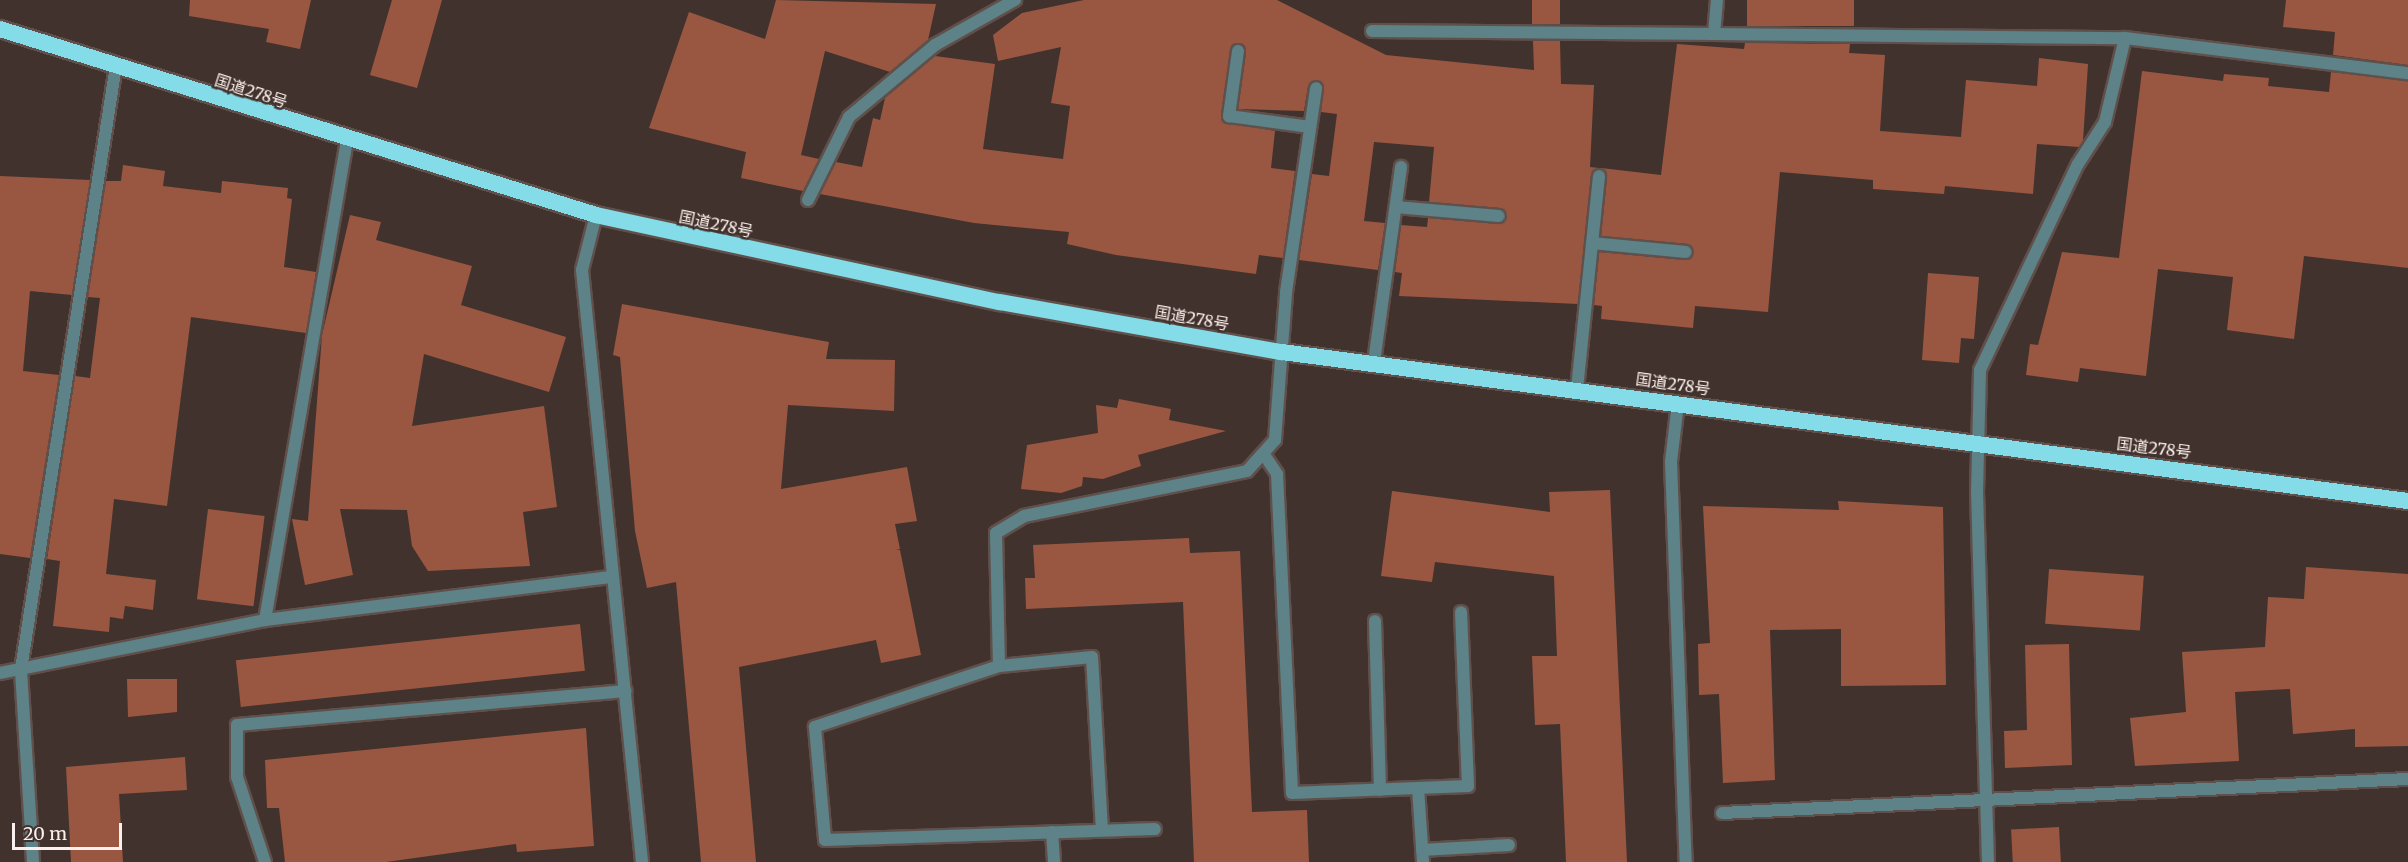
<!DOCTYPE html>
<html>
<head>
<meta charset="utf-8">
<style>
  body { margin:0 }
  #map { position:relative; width:2408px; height:862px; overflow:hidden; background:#42322d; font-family:Merriweather,"Noto Sans JP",serif }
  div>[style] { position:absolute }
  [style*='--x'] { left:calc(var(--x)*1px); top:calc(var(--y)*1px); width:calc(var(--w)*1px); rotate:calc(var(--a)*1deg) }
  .building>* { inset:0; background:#995741; transform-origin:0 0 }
  .roads { filter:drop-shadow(2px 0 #60504c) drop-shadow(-2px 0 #60504c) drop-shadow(0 2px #60504c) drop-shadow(0 -2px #60504c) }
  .service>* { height:12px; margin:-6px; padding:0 6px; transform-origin:6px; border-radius:6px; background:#5d8287 }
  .minor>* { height:12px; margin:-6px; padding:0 6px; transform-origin:6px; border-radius:6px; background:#5d8287 }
  .trunk>* { height:16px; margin:-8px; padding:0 8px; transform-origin:8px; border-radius:8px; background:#83dce7 }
  span { translate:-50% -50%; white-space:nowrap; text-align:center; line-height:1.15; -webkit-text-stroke:5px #42322d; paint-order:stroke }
  .street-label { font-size:16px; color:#fbf0ed }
  .scale { position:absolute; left:12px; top:823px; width:110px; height:27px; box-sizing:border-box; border:3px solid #fbf0ed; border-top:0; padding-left:8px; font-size:18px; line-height:21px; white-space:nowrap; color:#fbf0ed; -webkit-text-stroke:4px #42322d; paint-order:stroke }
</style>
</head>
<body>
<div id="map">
  <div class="building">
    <div style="clip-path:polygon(190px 0,311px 0,300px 49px,266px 42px,269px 29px,189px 16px)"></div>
    <div style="clip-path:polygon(392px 0,442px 0,417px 88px,370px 75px)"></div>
    <div style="clip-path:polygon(776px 0,936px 4px,928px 40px,890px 72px,825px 51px,801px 155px,819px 159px,803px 191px,741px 178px,746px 152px,649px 128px,689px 12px,765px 39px)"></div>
    <div style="clip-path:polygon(1084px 0,1277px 0,1386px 55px,1534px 70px,1533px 41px,1560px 41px,1561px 84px,1594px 85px,1590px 167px,1599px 168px,1591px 175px,1578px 304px,1399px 296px,1402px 273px,1395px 272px,1401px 225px,1427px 227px,1428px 218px,1499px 224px,1507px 217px,1500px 208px,1429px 202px,1434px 147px,1374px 142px,1364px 221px,1385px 223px,1378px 270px,1299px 260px,1312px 174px,1329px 176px,1337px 114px,1321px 112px,1324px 86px,1317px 80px,1308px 86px,1304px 111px,1238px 109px,1246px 52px,1240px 43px,1230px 50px,1222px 120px,1275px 131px,1271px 168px,1295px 171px,1283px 258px,1259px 255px,1256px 274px,1116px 255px,1067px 244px,1069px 232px,974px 223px,820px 194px,836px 162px,862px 167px,873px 118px,880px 120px,885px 98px,935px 56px,995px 64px,983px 149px,1063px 159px,1070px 106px,1051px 103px,1061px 47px,998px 61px,993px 35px,1022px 13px)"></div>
    <div style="left:1532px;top:0;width:28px;height:24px"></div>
    <div style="left:1747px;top:0;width:107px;height:26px"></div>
    <div style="clip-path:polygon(2286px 0,2408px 0,2408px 65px,2333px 55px,2335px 32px,2283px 27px)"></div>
    <div style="clip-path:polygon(1745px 43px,1850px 44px,1849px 53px,1885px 55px,1880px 131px,1961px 137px,1966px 80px,2037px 86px,2039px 58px,2088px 64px,2083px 141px,2079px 147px,2037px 144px,2033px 194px,1945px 186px,1944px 194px,1873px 189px,1873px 180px,1780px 172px,1768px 312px,1695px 306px,1693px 328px,1601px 319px,1602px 306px,1594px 305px,1599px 252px,1685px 260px,1694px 252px,1687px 244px,1601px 236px,1607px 177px,1601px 168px,1661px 175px,1677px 44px,1744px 49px)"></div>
    <div style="clip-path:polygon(2142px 71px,2223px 81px,2224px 74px,2269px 78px,2268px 86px,2329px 92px,2331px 72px,2408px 81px,2408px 268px,2304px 256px,2294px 339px,2227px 330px,2233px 277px,2158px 269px,2146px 376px,2080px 368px,2078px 382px,2026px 375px,2030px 344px,2038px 345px,2062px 252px,2119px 258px)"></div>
    <div style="clip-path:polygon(123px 165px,165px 171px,163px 186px,221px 193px,222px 181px,288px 188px,287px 198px,292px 199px,284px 267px,316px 272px,306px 333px,191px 317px,167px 506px,114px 499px,106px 574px,156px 580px,153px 610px,125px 606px,123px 619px,110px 617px,109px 632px,53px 626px,60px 561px,47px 559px,75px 376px,90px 378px,100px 298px,88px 297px,106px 181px,121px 181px)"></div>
    <div style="clip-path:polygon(0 176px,90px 180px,72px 295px,30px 291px,23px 371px,59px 375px,30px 558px,0 554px)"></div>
    <div style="clip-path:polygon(350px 215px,381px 222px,376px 240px,472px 266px,461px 305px,566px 337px,549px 392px,424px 354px,412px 426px,544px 406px,557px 507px,523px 512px,530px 566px,428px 571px,412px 546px,407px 510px,340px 509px,353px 575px,305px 585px,292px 519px,308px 521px,322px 335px)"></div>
    <div style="clip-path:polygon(1928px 273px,1979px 277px,1974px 339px,1961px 338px,1959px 363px,1922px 360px)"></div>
    <div style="clip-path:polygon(622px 304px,829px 342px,826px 359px,895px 360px,894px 411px,788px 405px,781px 489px,907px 467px,917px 521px,895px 524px,900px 549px,896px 550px,900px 550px,921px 655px,881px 663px,876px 640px,739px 667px,756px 862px,701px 862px,676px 582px,647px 588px,635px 531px,620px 357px,613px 355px)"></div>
    <div style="clip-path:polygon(1119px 399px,1171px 409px,1169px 420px,1226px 431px,1138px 455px,1141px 466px,1103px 479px,1083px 477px,1082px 486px,1061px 493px,1021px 489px,1027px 445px,1098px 433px,1096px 405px,1117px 408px)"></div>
    <div style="clip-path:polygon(1610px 490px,1627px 862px,1566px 862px,1560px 724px,1535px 725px,1532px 656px,1557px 656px,1554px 576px,1435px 562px,1432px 582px,1381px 576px,1392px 491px,1550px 512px,1549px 492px)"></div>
    <div style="clip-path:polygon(1838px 501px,1943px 507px,1946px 685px,1841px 686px,1841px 629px,1770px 630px,1775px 780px,1723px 783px,1719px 694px,1699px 695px,1698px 644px,1710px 643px,1703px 506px,1839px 510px)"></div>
    <div style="left:208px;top:509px;width:57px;height:91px;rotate:7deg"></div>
    <div style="clip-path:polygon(1189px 538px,1190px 553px,1240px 551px,1252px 812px,1307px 810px,1309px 862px,1194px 862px,1183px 602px,1026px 609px,1025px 578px,1035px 578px,1033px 545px)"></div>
    <div style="clip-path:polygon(2306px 567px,2408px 574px,2408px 746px,2355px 747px,2355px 729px,2293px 734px,2290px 689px,2235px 692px,2239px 761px,2135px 766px,2130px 718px,2186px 712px,2182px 652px,2265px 647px,2268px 597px,2304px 599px)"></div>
    <div style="left:2049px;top:569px;width:95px;height:55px;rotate:4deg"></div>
    <div style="left:580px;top:624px;width:47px;height:346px;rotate:84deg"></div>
    <div style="clip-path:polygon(2069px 644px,2072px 765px,2005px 768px,2004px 731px,2027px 730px,2025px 645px)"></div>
    <div style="clip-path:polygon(127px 679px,177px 679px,177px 712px,128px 717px)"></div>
    <div style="clip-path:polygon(586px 728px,594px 846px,517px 852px,516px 844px,386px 862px,285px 862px,279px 808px,267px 808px,265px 760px)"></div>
    <div style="clip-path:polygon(185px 757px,187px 790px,119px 794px,123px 862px,71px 862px,66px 767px)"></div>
    <div style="left:2059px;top:827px;width:35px;height:48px;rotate:87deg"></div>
  </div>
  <div class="roads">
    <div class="service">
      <div style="--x:1238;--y:51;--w:66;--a:97.9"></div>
      <div style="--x:1229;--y:116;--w:82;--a:7.7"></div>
      <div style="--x:1396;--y:207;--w:103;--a:5"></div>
      <div style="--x:1592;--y:243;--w:94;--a:5.5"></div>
      <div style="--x:1374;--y:362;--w:197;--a:-82.1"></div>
      <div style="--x:1577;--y:389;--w:214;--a:-84.1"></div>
      <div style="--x:1265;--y:456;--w:22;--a:56"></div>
      <div style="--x:1277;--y:474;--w:319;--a:87.3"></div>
      <div style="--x:1292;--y:793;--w:176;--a:-2.3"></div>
      <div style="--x:1468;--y:786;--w:174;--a:-92.3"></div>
      <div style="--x:1375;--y:621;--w:169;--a:88.3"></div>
      <div style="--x:999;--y:666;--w:133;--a:-91.3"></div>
      <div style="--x:996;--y:533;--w:33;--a:-31"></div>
      <div style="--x:1024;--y:516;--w:227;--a:-11.4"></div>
      <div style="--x:1247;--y:471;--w:42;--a:-47.9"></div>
      <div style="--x:1275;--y:440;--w:148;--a:-85.7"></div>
      <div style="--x:1286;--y:292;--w:206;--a:-81.6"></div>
      <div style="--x:1418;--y:788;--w:74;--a:86.1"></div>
      <div style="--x:1102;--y:830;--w:173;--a:-93.3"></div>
      <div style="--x:1092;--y:657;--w:93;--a:174.5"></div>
      <div style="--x:999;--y:666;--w:194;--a:161.7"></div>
      <div style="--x:815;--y:727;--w:113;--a:84.9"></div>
      <div style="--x:825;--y:840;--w:330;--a:-1.9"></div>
      <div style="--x:1052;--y:832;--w:30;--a:86"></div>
      <div style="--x:1422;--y:850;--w:87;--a:-3.3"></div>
    </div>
    <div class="minor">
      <div style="--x:1717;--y:0;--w:34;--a:95"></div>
      <div style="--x:1714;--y:34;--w:411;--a:0.6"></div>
      <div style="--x:2125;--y:38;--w:285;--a:7.1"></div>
      <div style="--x:1372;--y:31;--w:342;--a:0.5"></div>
      <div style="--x:808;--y:200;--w:93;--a:-63.7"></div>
      <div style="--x:849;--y:117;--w:112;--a:-39.9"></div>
      <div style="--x:935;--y:45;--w:92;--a:-29.4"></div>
      <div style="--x:596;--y:215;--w:57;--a:104.3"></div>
      <div style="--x:582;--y:270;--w:595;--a:84.21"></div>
      <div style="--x:1678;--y:403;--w:59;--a:96.8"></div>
      <div style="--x:1671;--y:462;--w:400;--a:87.9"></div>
      <div style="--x:265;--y:620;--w:487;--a:-80.3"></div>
      <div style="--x:0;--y:673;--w:270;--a:-11.3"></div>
      <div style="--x:265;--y:620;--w:348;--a:-7.1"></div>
      <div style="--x:1722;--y:813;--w:687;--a:-2.84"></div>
      <div style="--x:33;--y:862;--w:193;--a:-93.6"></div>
      <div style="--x:21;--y:669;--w:610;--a:-81.05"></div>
      <div style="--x:265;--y:862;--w:89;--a:-108.2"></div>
      <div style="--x:237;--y:777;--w:52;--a:-90"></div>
      <div style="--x:237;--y:725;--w:390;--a:-5"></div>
      <div style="--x:1988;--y:862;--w:369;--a:-91.7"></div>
      <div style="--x:1977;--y:493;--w:123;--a:-88.6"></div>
      <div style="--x:1980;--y:370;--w:228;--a:-64.6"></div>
      <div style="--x:2078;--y:164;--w:50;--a:-57.3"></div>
      <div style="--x:2105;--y:122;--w:86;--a:-76.6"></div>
    </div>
    <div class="trunk">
      <div style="--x:0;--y:29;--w:624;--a:17.33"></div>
      <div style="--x:596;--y:215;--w:413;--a:12.2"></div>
      <div style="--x:1000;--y:302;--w:286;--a:10.1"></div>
      <div style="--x:1282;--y:352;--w:1136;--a:7.54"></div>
    </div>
  </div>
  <div class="street-label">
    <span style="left:251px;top:91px;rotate:18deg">国道278号</span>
    <span style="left:716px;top:224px;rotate:12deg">国道278号</span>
    <span style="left:1192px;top:318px;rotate:10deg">国道278号</span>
    <span style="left:1673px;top:384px;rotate:8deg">国道278号</span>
    <span style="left:2154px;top:448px;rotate:7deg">国道278号</span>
  </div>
  <div class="scale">20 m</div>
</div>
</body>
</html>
